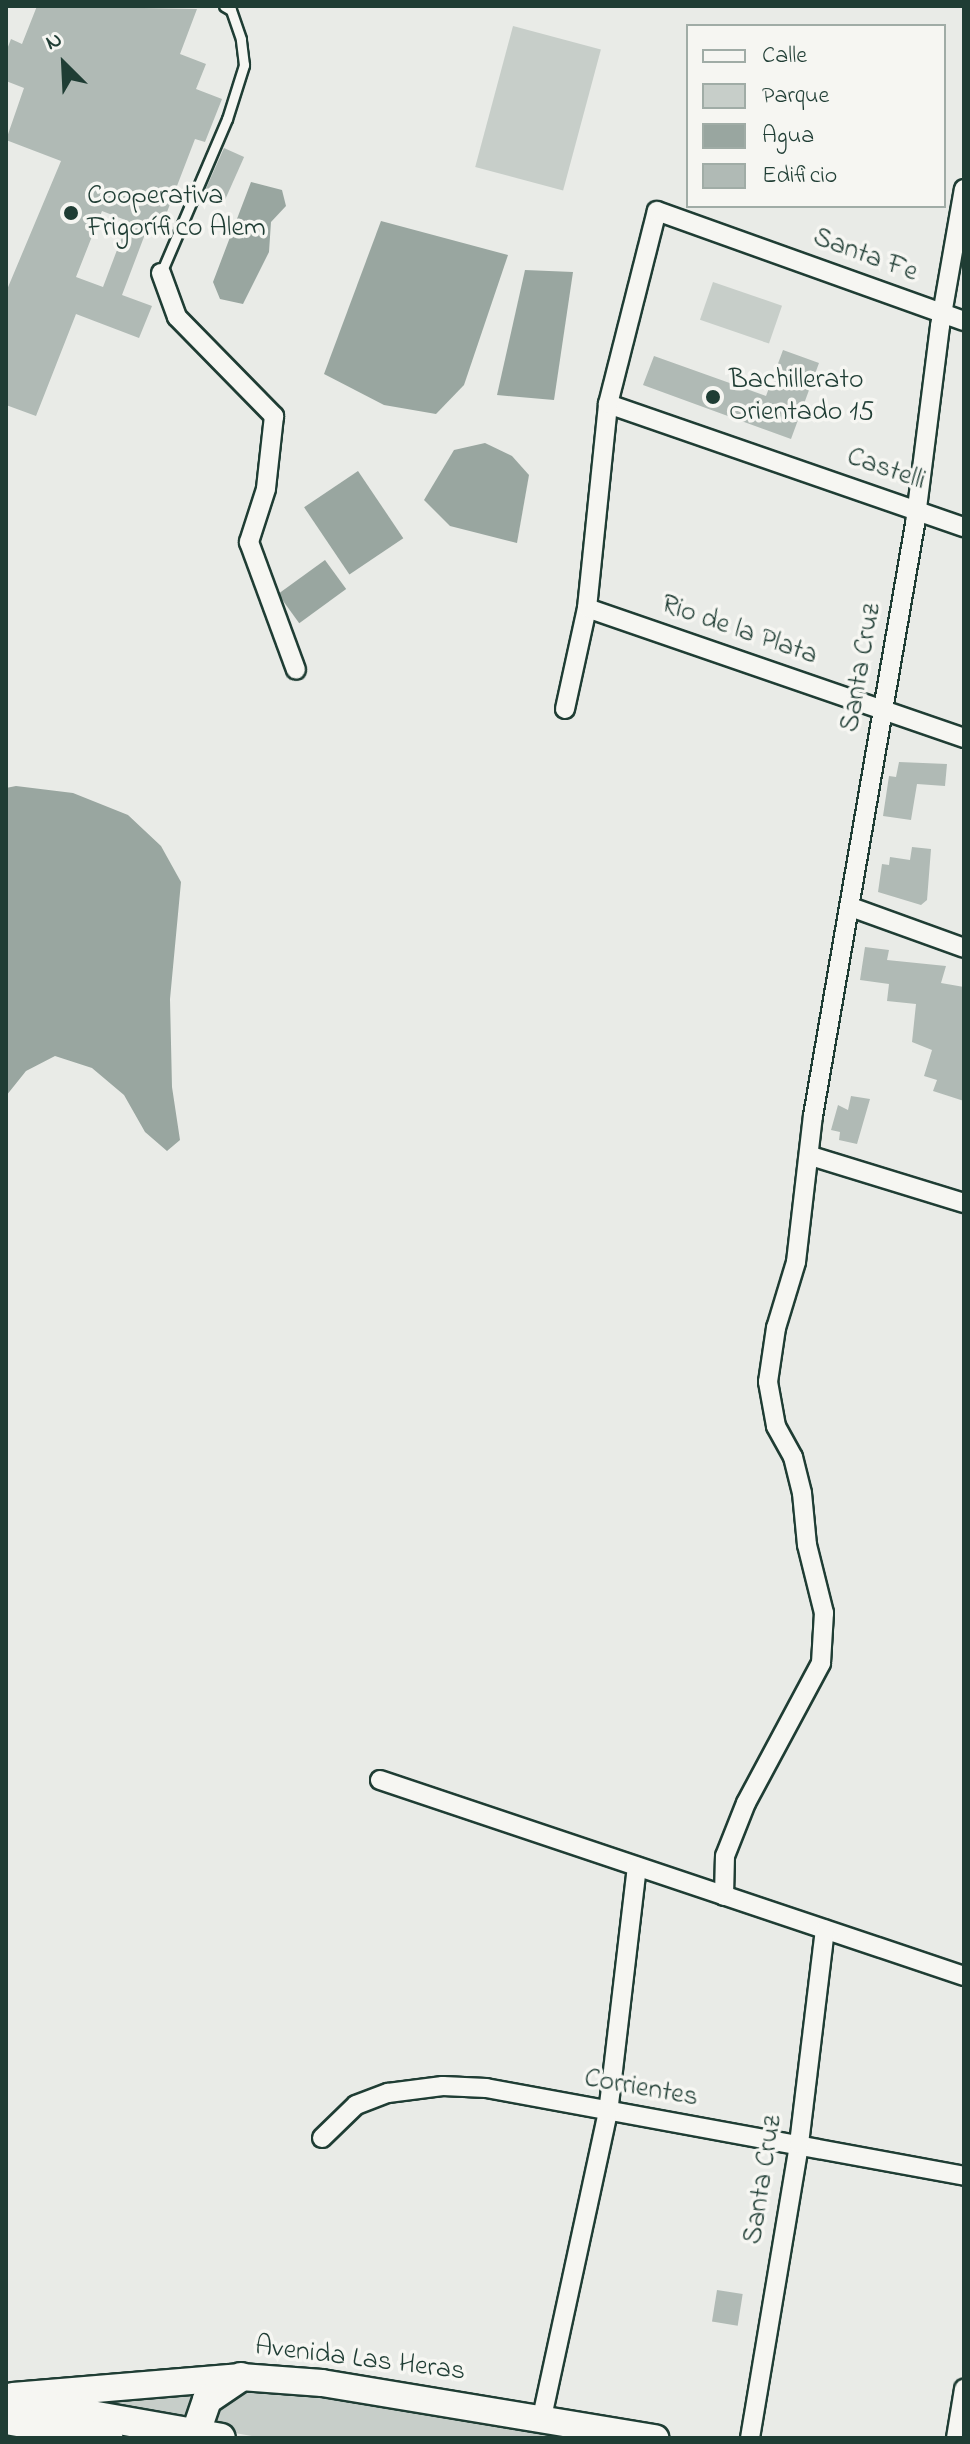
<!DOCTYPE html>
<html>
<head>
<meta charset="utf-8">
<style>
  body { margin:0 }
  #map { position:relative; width:970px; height:2444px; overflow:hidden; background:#e9ebe7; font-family:"Indie Flower",sans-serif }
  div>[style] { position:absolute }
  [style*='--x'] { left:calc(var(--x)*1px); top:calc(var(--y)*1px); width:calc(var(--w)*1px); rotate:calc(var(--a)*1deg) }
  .green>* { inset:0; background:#c7cec9; transform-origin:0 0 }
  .water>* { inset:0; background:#99a6a0; transform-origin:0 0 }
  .building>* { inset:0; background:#b0bab5; transform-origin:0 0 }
  .roads { filter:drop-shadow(2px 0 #1f3d34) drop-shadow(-2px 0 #1f3d34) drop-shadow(0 2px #1f3d34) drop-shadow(0 -2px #1f3d34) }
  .service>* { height:9px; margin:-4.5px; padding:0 4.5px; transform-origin:4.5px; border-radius:4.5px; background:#f6f6f2 }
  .minor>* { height:18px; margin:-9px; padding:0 9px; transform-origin:9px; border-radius:9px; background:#f6f6f2 }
  .secondary>* { height:26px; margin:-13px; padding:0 13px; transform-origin:13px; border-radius:13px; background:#f6f6f2 }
  .primary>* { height:28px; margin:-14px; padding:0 14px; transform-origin:14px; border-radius:14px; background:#f6f6f2 }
  .dots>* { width:22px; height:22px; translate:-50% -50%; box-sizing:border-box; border:4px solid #f6f6f2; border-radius:50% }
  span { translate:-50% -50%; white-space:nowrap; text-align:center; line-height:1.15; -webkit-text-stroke:7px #f6f6f2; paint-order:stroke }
  .poi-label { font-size:28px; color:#1f3d34 }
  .left { translate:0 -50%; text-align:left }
  .street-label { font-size:28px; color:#1f3d34 }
  .frame { position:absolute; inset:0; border:8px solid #1f3d34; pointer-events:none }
  .legend { position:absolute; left:686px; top:24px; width:260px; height:184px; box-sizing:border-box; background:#f6f6f2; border:2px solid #a0aca6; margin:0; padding:10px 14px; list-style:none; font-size:24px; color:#1f3d34 }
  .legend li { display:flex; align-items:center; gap:16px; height:40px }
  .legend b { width:40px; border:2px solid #a0aca6 }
  .north { position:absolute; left:24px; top:24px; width:80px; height:80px; -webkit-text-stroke:6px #f6f6f2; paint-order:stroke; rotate:336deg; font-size:22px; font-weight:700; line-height:32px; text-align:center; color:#1f3d34 }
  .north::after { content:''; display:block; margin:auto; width:28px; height:36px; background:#1f3d34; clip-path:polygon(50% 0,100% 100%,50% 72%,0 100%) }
</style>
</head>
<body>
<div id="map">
  <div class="green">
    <div style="left:513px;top:26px;width:91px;height:146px;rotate:15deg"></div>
    <div style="left:713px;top:282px;width:73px;height:40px;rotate:19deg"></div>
    <div style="clip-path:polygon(293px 2387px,606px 2438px,263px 2438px,207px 2428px,215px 2408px,237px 2393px)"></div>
    <div style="clip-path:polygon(197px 2394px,188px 2424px,84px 2403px)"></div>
  </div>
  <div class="water">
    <div style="clip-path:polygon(251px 182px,282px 190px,286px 206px,271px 222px,269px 252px,243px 304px,220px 299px,213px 282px)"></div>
    <div style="clip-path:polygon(381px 221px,508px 255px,464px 385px,436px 414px,384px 405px,324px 374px)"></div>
    <div style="clip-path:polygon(525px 270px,573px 272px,554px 400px,497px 395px)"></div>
    <div style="clip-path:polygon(485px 443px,512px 456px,529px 475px,517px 543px,450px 526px,424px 500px,454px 450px)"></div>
    <div style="left:358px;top:471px;width:81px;height:65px;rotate:56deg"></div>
    <div style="left:325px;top:560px;width:36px;height:58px;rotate:54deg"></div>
    <div style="clip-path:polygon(16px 786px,73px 793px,128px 815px,161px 846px,181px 882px,170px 999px,172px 1087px,180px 1140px,167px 1151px,145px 1132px,124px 1095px,92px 1068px,55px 1056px,26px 1071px,6px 1096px,6px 788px)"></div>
  </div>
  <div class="building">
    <div style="clip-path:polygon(evenodd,37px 6px,197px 9px,180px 54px,206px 64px,196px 89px,222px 99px,205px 142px,195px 139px,162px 225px,150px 221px,122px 295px,152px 306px,139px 338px,76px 314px,36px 416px,6px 405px,6px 292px,61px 161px,6px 140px,24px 88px,6px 81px,6px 52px,11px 39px,22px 44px,37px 6px,102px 211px,128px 221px,103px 287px,76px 277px,102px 211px)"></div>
    <div style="left:224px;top:148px;width:22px;height:49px;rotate:24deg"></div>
    <div style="clip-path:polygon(783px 350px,819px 363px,791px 439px,643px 385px,654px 356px,766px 396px)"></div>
    <div style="clip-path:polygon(899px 762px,947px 764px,945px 786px,917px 784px,911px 820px,883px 816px,889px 776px,896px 777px)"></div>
    <div style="clip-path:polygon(912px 847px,931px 849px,927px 900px,921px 905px,878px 892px,882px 864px,889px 865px,890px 857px,910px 860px)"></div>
    <div style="clip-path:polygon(865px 947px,889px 950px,887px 960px,946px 966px,941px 983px,964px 987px,964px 1101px,933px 1091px,937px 1080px,924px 1076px,932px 1050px,912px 1042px,916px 1004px,887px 1001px,889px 984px,860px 980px)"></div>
    <div style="clip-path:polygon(851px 1096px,870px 1099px,857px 1144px,839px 1140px,840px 1132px,831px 1130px,838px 1105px,848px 1110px)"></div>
    <div style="left:717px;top:2290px;width:26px;height:32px;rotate:9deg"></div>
  </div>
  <div class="roads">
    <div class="service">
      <div style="--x:161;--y:273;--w:168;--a:-66.8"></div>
      <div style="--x:227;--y:119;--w:57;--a:-72.5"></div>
      <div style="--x:244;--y:65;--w:26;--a:-97"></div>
      <div style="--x:241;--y:39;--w:31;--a:-109"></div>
      <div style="--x:231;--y:10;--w:8;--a:-150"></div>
    </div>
    <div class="minor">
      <div style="--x:161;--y:273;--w:47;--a:70"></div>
      <div style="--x:177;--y:317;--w:139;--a:45.6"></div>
      <div style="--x:274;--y:416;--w:73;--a:96.3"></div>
      <div style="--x:266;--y:489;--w:56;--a:107.8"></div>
      <div style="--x:249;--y:542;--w:136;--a:69.8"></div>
      <div style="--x:608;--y:404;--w:377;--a:19.1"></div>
      <div style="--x:587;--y:608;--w:399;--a:19"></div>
      <div style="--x:565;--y:709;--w:103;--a:-77.7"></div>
      <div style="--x:587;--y:608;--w:205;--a:-84.1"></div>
      <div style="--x:608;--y:404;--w:199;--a:-75.8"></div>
      <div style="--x:657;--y:211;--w:326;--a:19.7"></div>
      <div style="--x:851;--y:907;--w:120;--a:19.9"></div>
      <div style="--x:811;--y:1156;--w:160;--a:17.1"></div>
      <div style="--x:380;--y:1780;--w:616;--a:18.55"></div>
      <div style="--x:724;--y:1896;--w:40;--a:-88.6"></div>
      <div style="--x:725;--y:1856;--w:57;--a:-68.4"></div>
      <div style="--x:746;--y:1803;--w:159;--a:-61.8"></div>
      <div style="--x:821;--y:1663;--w:50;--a:-86.6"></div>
      <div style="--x:824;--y:1613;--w:70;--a:-104"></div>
      <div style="--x:807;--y:1545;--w:52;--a:-95.5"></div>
      <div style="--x:802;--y:1493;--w:37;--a:-104"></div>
      <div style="--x:793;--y:1457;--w:35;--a:-119"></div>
      <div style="--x:776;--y:1426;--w:45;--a:-100.3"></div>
      <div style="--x:768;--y:1382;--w:55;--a:-81.6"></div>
      <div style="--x:776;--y:1328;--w:69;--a:-73.1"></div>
      <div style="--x:796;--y:1262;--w:147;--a:-83.4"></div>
      <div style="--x:813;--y:1116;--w:601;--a:-80.22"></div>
      <div style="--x:915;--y:524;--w:200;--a:-82.8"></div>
      <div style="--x:940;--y:326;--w:139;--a:-80.1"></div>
      <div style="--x:322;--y:2138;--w:47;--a:-44.1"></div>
      <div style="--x:356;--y:2105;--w:34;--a:-21"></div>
      <div style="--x:388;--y:2093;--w:55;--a:-7.3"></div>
      <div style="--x:443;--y:2086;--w:43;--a:2.7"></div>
      <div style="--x:486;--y:2088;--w:486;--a:10.4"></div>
      <div style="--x:542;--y:2417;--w:311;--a:-77.8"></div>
      <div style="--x:608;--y:2113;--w:248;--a:-83.3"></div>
      <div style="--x:750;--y:2438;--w:298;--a:-80.5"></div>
      <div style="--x:799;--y:2144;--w:216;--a:-83.1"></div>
      <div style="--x:956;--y:2438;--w:50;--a:-80.7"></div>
    </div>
    <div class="secondary">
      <div style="--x:13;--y:2396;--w:229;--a:-4.8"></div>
      <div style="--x:241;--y:2377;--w:81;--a:4.2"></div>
      <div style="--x:322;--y:2383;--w:338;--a:9.4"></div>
    </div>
    <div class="primary">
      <div style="--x:6;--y:2400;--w:218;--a:10"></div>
      <div style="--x:6;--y:2420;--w:104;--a:10"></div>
      <div style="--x:194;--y:2438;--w:40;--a:-71.1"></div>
      <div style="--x:207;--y:2400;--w:41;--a:-34.1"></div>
    </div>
  </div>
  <div class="dots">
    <div style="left:71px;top:213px;background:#1f3d34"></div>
    <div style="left:713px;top:397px;background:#1f3d34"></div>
  </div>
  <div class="poi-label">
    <span class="left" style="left:87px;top:213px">Cooperativa<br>Frigorífico Alem</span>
    <span class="left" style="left:729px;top:397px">Bachillerato<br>Orientado 15</span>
  </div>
  <div class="street-label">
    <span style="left:865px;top:256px;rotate:20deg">Santa Fe</span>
    <span style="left:886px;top:470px;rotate:19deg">Castelli</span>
    <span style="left:739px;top:631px;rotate:19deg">Rio de la Plata</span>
    <span style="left:862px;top:668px;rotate:-80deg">Santa Cruz</span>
    <span style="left:641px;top:2089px;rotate:10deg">Corrientes</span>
    <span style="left:764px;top:2180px;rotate:-81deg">Santa Cruz</span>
    <span style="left:360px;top:2360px;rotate:7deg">Avenida Las Heras</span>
  </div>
  <div class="frame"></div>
  <ul class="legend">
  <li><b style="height:10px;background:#f6f6f2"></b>Calle</li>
  <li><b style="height:22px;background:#c7cec9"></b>Parque</li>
  <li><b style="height:22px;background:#99a6a0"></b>Agua</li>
  <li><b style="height:22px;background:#b0bab5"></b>Edificio</li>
  </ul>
  <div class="north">N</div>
</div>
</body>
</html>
